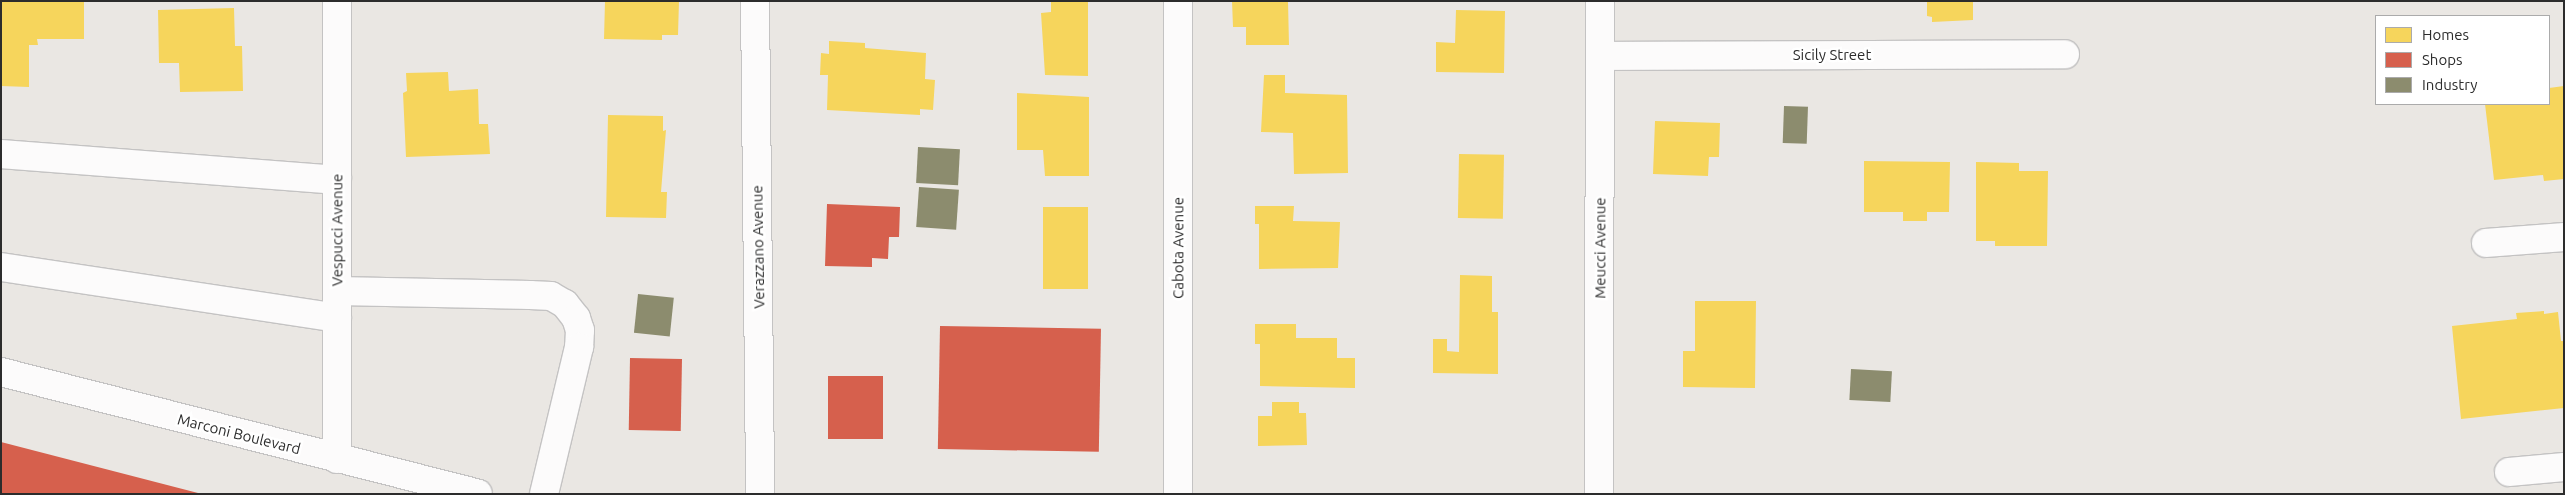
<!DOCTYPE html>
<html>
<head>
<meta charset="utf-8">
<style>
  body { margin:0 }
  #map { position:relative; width:2565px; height:495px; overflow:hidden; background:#eae7e3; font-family:Ubuntu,sans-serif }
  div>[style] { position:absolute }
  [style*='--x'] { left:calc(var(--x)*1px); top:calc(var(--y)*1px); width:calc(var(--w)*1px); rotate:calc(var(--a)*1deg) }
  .homes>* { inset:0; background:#f6d55c; transform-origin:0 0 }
  .shops>* { inset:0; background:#d6604d; transform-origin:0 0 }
  .industry>* { inset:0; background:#8c8c6e; transform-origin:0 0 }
  .roads { filter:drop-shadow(1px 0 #c4c3c3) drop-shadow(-1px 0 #c4c3c3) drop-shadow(0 1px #c4c3c3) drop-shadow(0 -1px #c4c3c3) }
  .minor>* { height:28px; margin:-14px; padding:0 14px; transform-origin:14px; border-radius:14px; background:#fcfbfb }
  span { translate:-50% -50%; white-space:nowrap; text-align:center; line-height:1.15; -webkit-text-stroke:5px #fff; paint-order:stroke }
  .street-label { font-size:15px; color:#2c2c2c }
  .frame { position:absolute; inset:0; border:2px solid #2c2c2c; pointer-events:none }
  .legend { position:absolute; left:2375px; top:15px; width:175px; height:90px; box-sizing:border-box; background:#fff; border:1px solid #ababab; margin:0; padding:6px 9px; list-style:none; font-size:15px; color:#2c2c2c }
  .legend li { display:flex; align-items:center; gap:10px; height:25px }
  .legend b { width:25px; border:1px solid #ababab }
</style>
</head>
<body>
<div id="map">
  <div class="homes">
    <div style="clip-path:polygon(1px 1px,84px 1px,84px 39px,37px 39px,38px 45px,29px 45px,29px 87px,1px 86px)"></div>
    <div style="clip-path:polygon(605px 1px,679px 1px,678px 35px,662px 35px,662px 40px,604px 39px)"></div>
    <div style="clip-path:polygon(1051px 1px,1088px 1px,1088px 76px,1045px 75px,1041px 13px,1051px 12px)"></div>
    <div style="clip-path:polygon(1232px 1px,1288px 1px,1289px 45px,1246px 45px,1246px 27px,1233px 27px)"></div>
    <div style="clip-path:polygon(1927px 1px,1973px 1px,1973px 20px,1932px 22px,1932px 17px,1927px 16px)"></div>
    <div style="clip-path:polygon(234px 8px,235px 46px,242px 46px,243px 91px,180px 92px,179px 63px,159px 63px,158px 10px)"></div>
    <div style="clip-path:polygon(1456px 10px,1505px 11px,1504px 73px,1436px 72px,1436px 42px,1455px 43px)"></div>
    <div style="clip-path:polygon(829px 41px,865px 43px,865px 48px,926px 53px,925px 79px,935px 80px,933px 110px,920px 109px,920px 115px,827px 110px,828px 75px,820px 75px,821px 53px,829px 54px)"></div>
    <div style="clip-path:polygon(448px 72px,449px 91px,478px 89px,479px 124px,488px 124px,490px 154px,406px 157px,403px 93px,407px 91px,406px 73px)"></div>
    <div style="clip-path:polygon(1264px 75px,1285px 75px,1285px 93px,1347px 95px,1348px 173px,1294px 174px,1293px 133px,1261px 132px)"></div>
    <div style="clip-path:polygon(2564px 86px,2564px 179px,2544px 181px,2543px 175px,2494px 180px,2485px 104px,2549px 104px,2549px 88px)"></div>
    <div style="clip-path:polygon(1017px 93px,1089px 97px,1089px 176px,1045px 176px,1043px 150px,1017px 150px)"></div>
    <div style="clip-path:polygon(608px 115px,663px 116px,663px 131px,666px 130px,661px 192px,667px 192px,666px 218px,606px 217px)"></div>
    <div style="clip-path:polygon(1655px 121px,1720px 123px,1719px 157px,1709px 157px,1708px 176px,1653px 174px)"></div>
    <div style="left:1459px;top:154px;width:45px;height:64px;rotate:1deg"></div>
    <div style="clip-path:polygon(1864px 161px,1950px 162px,1949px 212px,1927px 212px,1927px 221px,1903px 221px,1903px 212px,1864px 212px)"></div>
    <div style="clip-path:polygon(1976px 162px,2019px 163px,2019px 171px,2048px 171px,2047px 246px,1995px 246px,1995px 241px,1976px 241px)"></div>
    <div style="clip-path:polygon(1255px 206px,1294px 206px,1293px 221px,1340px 222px,1338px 268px,1259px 269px,1259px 224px,1255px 224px)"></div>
    <div style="left:1043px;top:207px;width:45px;height:82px"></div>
    <div style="clip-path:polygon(1460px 275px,1492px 276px,1492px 312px,1498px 312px,1498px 374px,1433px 373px,1433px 339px,1447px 339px,1447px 351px,1459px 352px)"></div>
    <div style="clip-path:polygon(1695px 301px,1756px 301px,1755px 388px,1683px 387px,1683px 351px,1695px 351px)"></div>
    <div style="clip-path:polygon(2544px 311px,2544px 314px,2558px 312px,2561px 341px,2564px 341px,2564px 408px,2461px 419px,2452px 326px,2517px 319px,2516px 313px)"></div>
    <div style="clip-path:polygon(1255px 324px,1296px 324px,1296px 338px,1337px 338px,1337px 358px,1355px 358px,1355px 388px,1260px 386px,1260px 344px,1255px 344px)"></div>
    <div style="clip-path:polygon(1272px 402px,1299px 402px,1299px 413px,1306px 413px,1307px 445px,1258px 446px,1258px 416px,1272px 416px)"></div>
  </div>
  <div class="shops">
    <div style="clip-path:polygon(827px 204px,900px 207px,899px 237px,889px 237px,888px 259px,872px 258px,872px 267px,825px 266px)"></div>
    <div style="left:940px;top:326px;width:161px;height:123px;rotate:1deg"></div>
    <div style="left:630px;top:358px;width:52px;height:72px;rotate:1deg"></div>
    <div style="left:828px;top:376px;width:55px;height:63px"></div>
    <div style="clip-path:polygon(1px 442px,198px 493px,198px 494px,1px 494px)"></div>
  </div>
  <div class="industry">
    <div style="left:1784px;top:106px;width:24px;height:37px;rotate:2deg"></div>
    <div style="left:918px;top:147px;width:42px;height:36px;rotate:3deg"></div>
    <div style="left:919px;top:187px;width:40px;height:40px;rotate:4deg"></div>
    <div style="left:638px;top:294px;width:36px;height:39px;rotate:6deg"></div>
    <div style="left:1851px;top:369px;width:41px;height:31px;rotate:3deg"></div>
  </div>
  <div class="roads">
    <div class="minor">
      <div style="--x:755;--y:1;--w:493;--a:89.4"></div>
      <div style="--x:1600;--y:56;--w:465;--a:-0.2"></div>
      <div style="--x:1;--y:154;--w:337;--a:4.4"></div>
      <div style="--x:2486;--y:243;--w:78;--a:-4.4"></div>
      <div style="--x:1;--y:267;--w:340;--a:8.6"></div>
      <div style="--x:337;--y:291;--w:193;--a:1.2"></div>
      <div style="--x:530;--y:295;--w:21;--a:3"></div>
      <div style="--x:551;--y:296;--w:16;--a:30"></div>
      <div style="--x:565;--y:304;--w:18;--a:52"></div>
      <div style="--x:576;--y:318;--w:13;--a:72"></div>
      <div style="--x:580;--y:330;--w:17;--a:93"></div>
      <div style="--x:579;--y:347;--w:151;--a:103.4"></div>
      <div style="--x:1;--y:372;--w:492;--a:14.3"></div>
      <div style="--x:337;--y:459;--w:458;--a:-90"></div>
      <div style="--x:2509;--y:472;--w:55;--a:-5.2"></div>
      <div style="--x:1178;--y:494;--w:493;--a:-90"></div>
      <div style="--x:1599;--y:494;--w:493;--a:-89.9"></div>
    </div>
  </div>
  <div class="street-label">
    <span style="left:1832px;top:55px">Sicily Street</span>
    <span style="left:337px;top:230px;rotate:-90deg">Vespucci Avenue</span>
    <span style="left:758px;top:247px;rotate:-91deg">Verazzano Avenue</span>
    <span style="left:1178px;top:248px;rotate:-90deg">Cabota Avenue</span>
    <span style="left:1600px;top:248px;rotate:-90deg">Meucci Avenue</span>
    <span style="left:239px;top:434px;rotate:14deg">Marconi Boulevard</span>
  </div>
  <div class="frame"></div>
  <ul class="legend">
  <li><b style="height:14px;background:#f6d55c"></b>Homes</li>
  <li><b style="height:14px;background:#d6604d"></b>Shops</li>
  <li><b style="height:14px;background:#8c8c6e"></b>Industry</li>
  </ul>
</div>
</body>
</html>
